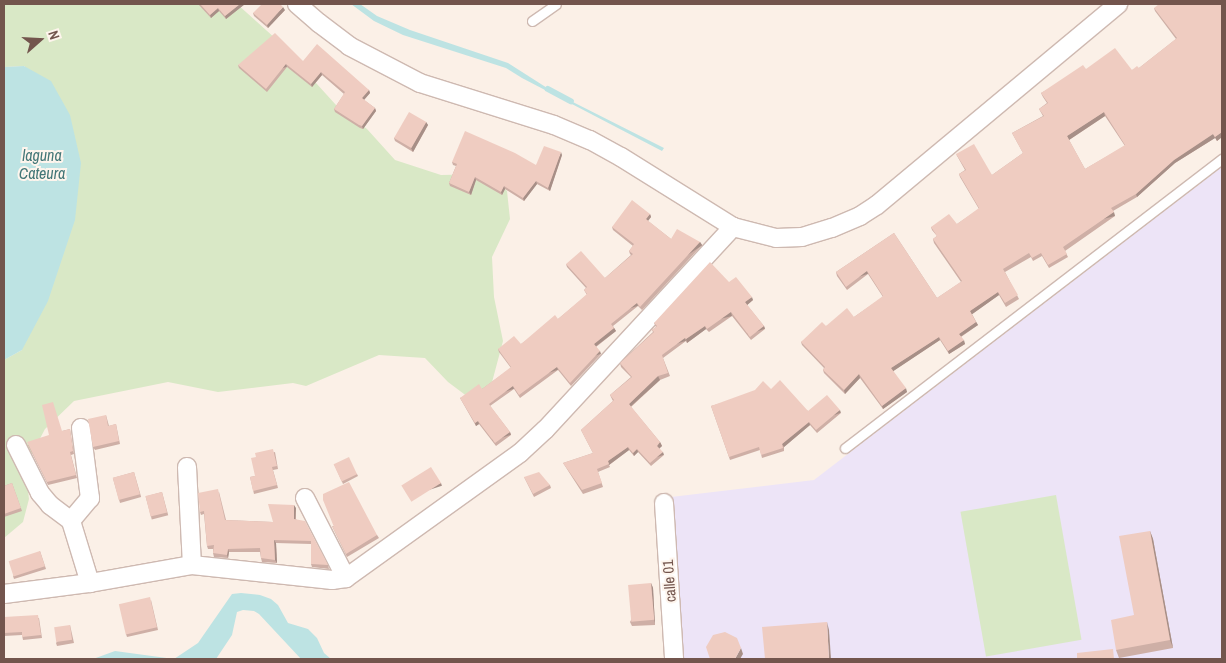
<!DOCTYPE html>
<html>
<head>
<meta charset="utf-8">
<style>
  body { margin:0 }
  #map { position:relative; width:1226px; height:663px; overflow:hidden; background:#fbf0e7; font-family:"Archivo Narrow",sans-serif }
  div>[style] { position:absolute }
  [style*='--x'] { left:calc(var(--x)*1px); top:calc(var(--y)*1px); width:calc(var(--w)*1px); rotate:calc(var(--a)*1deg) }
  .education>* { inset:0; background:#ede4f7 }
  .green>* { inset:0; background:#d9e8c6; transform-origin:0 0 }
  .water>* { inset:0; background:#bde3e3 }
  .stream>* { height:5.5px; margin:-2.75px; padding:0 2.75px; transform-origin:2.75px; border-radius:2.75px; background:#bde3e3 }
  .roads { filter:drop-shadow(1px 0 #ceb9b1) drop-shadow(-1px 0 #ceb9b1) drop-shadow(0 1px #ceb9b1) drop-shadow(0 -1px #ceb9b1) }
  .service>* { height:9px; margin:-4.5px; padding:0 4.5px; transform-origin:4.5px; border-radius:4.5px; background:#fff }
  .minor>* { height:18px; margin:-9px; padding:0 9px; transform-origin:9px; border-radius:9px; background:#fff }
  .wall>* { inset:0; background:#ceafa6; transform-origin:0 0 }
  .shaded-wall>* { inset:0; background:#a78f87; transform-origin:0 0 }
  .building>* { inset:0; background:#efccc1; transform-origin:0 0 }
  span { translate:-50% -50%; white-space:nowrap; text-align:center; line-height:1.15; -webkit-text-stroke:4px #fef5ed; paint-order:stroke }
  .street-label { font-size:15px; color:#73554d }
  .water-label { font-size:16px; color:#427677; font-style:italic }
  .frame { position:absolute; inset:0; border:5px solid #73554d; pointer-events:none }
  .north { position:absolute; left:15px; top:15px; width:50px; height:50px; -webkit-text-stroke:4px #fef5ed; paint-order:stroke; rotate:71deg; font-size:14px; font-weight:700; line-height:20px; text-align:center; color:#73554d }
  .north::after { content:''; display:block; margin:auto; width:18px; height:22px; background:#73554d; clip-path:polygon(50% 0,100% 100%,50% 72%,0 100%) }
</style>
</head>
<body>
<div id="map">
  <div class="education">
    <div style="clip-path:polygon(1222px 167px,1222px 659px,681px 659px,671px 497px,814px 480px)"></div>
  </div>
  <div class="green">
    <div style="clip-path:polygon(4px 4px,237px 4px,276px 39px,336px 105px,367px 129px,395px 160px,441px 175px,490px 174px,507px 191px,510px 219px,492px 257px,494px 297px,503px 341px,491px 386px,468px 397px,448px 382px,425px 358px,379px 355px,306px 386px,293px 383px,218px 392px,168px 382px,74px 401px,45px 429px,25px 467px,29px 499px,23px 522px,4px 538px,4px 360px,22px 350px,25px 66px,4px 67px)"></div>
    <div style="left:1056px;top:495px;width:147px;height:97px;rotate:80deg"></div>
  </div>
  <div class="water">
    <div style="clip-path:polygon(351px 4px,360px 4px,377px 16px,410px 30px,508px 63px,555px 93px,664px 148px,662px 151px,522px 78px,506px 68px,403px 35px,374px 21px)"></div>
    <div style="clip-path:polygon(24px 66px,51px 81px,70px 115px,81px 163px,75px 220px,48px 301px,22px 350px,4px 360px,4px 67px)"></div>
    <div style="clip-path:polygon(241px 593px,260px 595px,271px 599px,278px 605px,288px 623px,308px 629px,317px 638px,324px 653px,331px 659px,301px 659px,259px 614px,254px 611px,243px 610px,237px 612px,232px 635px,216px 659px,93px 659px,115px 651px,174px 659px,198px 643px,232px 594px)"></div>
  </div>
  <div class="stream">
    <div style="--x:548;--y:89;--w:26;--a:28"></div>
  </div>
  <div class="roads">
    <div class="service">
      <div style="--x:532;--y:21;--w:29;--a:-35"></div>
      <div style="--x:845;--y:448;--w:475;--a:-37.5"></div>
    </div>
    <div class="minor">
      <div style="--x:297;--y:4;--w:29;--a:41"></div>
      <div style="--x:319;--y:23;--w:38;--a:37"></div>
      <div style="--x:349;--y:46;--w:80;--a:27.5"></div>
      <div style="--x:420;--y:83;--w:140;--a:17.4"></div>
      <div style="--x:554;--y:125;--w:39;--a:23"></div>
      <div style="--x:590;--y:140;--w:35;--a:29"></div>
      <div style="--x:621;--y:157;--w:132;--a:32"></div>
      <div style="--x:733;--y:227;--w:44;--a:14.3"></div>
      <div style="--x:776;--y:238;--w:26;--a:-2"></div>
      <div style="--x:802;--y:237;--w:31;--a:-17"></div>
      <div style="--x:832;--y:228;--w:30;--a:-23"></div>
      <div style="--x:860;--y:216;--w:20;--a:-33"></div>
      <div style="--x:877;--y:205;--w:314;--a:-39.8"></div>
      <div style="--x:81;--y:428;--w:71;--a:82.7"></div>
      <div style="--x:90;--y:498;--w:30;--a:130"></div>
      <div style="--x:71;--y:521;--w:65;--a:73"></div>
      <div style="--x:16;--y:445;--w:54;--a:63.4"></div>
      <div style="--x:40;--y:493;--w:16;--a:50"></div>
      <div style="--x:50;--y:505;--w:26;--a:37"></div>
      <div style="--x:187;--y:467;--w:98;--a:87.1"></div>
      <div style="--x:305;--y:498;--w:90;--a:62.9"></div>
      <div style="--x:664;--y:503;--w:156;--a:86.3"></div>
      <div style="--x:4;--y:594;--w:87;--a:-7.3"></div>
      <div style="--x:90;--y:583;--w:104;--a:-10"></div>
      <div style="--x:192;--y:565;--w:141;--a:6.1"></div>
      <div style="--x:332;--y:580;--w:14;--a:-8"></div>
      <div style="--x:346;--y:578;--w:214;--a:-35.7"></div>
      <div style="--x:520;--y:453;--w:34;--a:-43"></div>
      <div style="--x:545;--y:430;--w:277;--a:-47.2"></div>
    </div>
  </div>
  <div class="wall">
    <div style="clip-path:polygon(198px 4px,245px 4px,226px 19px,219px 11px,211px 18px)"></div>
    <div style="clip-path:polygon(evenodd,1222px 4px,1222px 137px,1217px 141px,1215px 138px,1175px 163px,1137px 197px,1113px 211px,1115px 216px,1065px 251px,1068px 257px,1049px 268px,1042px 256px,1033px 261px,1031px 257px,1005px 272px,1019px 299px,1006px 307px,999px 295px,972px 314px,978px 325px,961px 337px,965px 344px,949px 354px,940px 340px,893px 371px,907px 392px,883px 409px,860px 378px,845px 394px,824px 373px,823px 370px,824px 368px,802px 345px,801px 342px,826px 326px,854px 317px,883px 297px,868px 274px,847px 290px,837px 276px,836px 272px,894px 233px,937px 298px,961px 282px,934px 243px,933px 239px,937px 236px,932px 230px,931px 227px,957px 224px,979px 209px,960px 177px,959px 174px,965px 170px,956px 154px,992px 175px,1023px 153px,1012px 133px,1043px 116px,1039px 109px,1047px 103px,1043px 97px,1041px 93px,1086px 69px,1132px 70px,1139px 68px,1176px 39px,1155px 11px,1154px 8px,1222px 4px,1105px 116px,1125px 146px,1085px 169px,1069px 140px,1105px 116px)"></div>
    <div style="clip-path:polygon(285px 10px,268px 28px,254px 16px,253px 13px)"></div>
    <div style="clip-path:polygon(303px 61px,369px 90px,370px 93px,364px 100px,375px 108px,376px 111px,363px 129px,360px 128px,335px 112px,334px 109px,344px 94px,322px 75px,312px 87px,287px 67px,267px 92px,239px 68px,238px 65px)"></div>
    <div style="clip-path:polygon(426px 122px,428px 125px,413px 152px,395px 141px,394px 138px)"></div>
    <div style="clip-path:polygon(562px 155px,550px 191px,537px 184px,524px 201px,505px 189px,502px 195px,476px 180px,471px 195px,450px 186px,449px 183px,456px 166px,453px 165px,452px 162px,536px 165px)"></div>
    <div style="clip-path:polygon(650px 214px,651px 217px,648px 221px,671px 239px,700px 242px,702px 245px,642px 310px,638px 306px,613px 326px,616px 331px,596px 347px,601px 354px,571px 386px,558px 370px,520px 398px,514px 389px,490px 406px,510px 432px,511px 435px,496px 446px,479px 424px,476px 426px,460px 398px,482px 389px,511px 368px,499px 352px,498px 349px,521px 344px,558px 319px,587px 295px,584px 290px,586px 288px,567px 267px,566px 264px,605px 278px,631px 255px,630px 254px,629px 251px,633px 246px,613px 230px,612px 227px)"></div>
    <div style="clip-path:polygon(729px 282px,753px 300px,747px 305px,764px 326px,765px 329px,751px 340px,732px 316px,709px 332px,706px 329px,687px 343px,686px 341px,663px 358px,670px 376px,660px 380px,631px 407px,660px 442px,662px 446px,659px 448px,664px 455px,651px 466px,638px 452px,634px 456px,629px 450px,609px 465px,610px 467px,598px 472px,603px 487px,583px 494px,565px 466px,563px 463px,593px 453px,581px 430px,613px 401px,610px 395px,631px 377px,621px 367px,620px 363px,653px 332px,652px 330px,656px 327px,654px 323px)"></div>
    <div style="clip-path:polygon(771px 389px,808px 411px,841px 413px,817px 433px,810px 425px,784px 447px,784px 451px,762px 458px,760px 450px,730px 460px,711px 406px)"></div>
    <div style="clip-path:polygon(106px 415px,109px 426px,116px 424px,120px 444px,95px 450px,93px 447px)"></div>
    <div style="clip-path:polygon(70px 429px,74px 454px,71px 455px,77px 478px,48px 485px,28px 445px,62px 431px)"></div>
    <div style="clip-path:polygon(275px 452px,278px 469px,273px 470px,278px 488px,254px 494px,250px 477px,255px 476px,256px 457px)"></div>
    <div style="clip-path:polygon(334px 464px,357px 474px,358px 476px,343px 484px)"></div>
    <div style="left:134px;top:472px;width:26px;height:22px;rotate:74deg"></div>
    <div style="clip-path:polygon(524px 477px,550px 485px,551px 488px,534px 497px)"></div>
    <div style="clip-path:polygon(12px 483px,22px 511px,4px 517px,4px 486px)"></div>
    <div style="left:162px;top:492px;width:24px;height:17px;rotate:75deg"></div>
    <div style="clip-path:polygon(219px 492px,226px 520px,273px 522px,296px 508px,296px 519px,328px 565px,329px 569px,312px 567px,311px 564px,311px 544px,276px 543px,277px 563px,262px 562px,261px 558px,260px 552px,229px 552px,228px 558px,214px 557px,213px 553px,213px 549px,208px 549px,207px 546px,204px 514px,201px 515px,200px 512px)"></div>
    <div style="clip-path:polygon(332px 526px,377px 535px,379px 538px,347px 557px)"></div>
    <div style="clip-path:polygon(1150px 531px,1153px 539px,1173px 648px,1119px 658px,1116px 650px,1134px 615px)"></div>
    <div style="clip-path:polygon(40px 551px,46px 569px,14px 579px,13px 576px)"></div>
    <div style="clip-path:polygon(651px 583px,653px 588px,655px 625px,632px 626px,630px 622px)"></div>
    <div style="clip-path:polygon(151px 600px,158px 630px,127px 637px,126px 634px)"></div>
    <div style="clip-path:polygon(4px 617px,39px 618px,42px 638px,23px 640px,22px 635px,4px 636px)"></div>
    <div style="clip-path:polygon(70px 625px,74px 643px,57px 646px,56px 643px)"></div>
  </div>
  <div class="shaded-wall">
    <div style="clip-path:polygon(240px 4px,245px 4px,226px 19px,225px 16px)"></div>
    <div style="clip-path:polygon(283px 7px,285px 10px,268px 28px,267px 25px)"></div>
    <div style="clip-path:polygon(218px 8px,219px 11px,211px 18px,210px 15px)"></div>
    <div style="left:286px;top:64px;width:3px;height:32px;rotate:72deg"></div>
    <div style="clip-path:polygon(321px 72px,322px 75px,312px 87px,311px 84px)"></div>
    <div style="clip-path:polygon(369px 90px,370px 93px,363px 101px,362px 98px)"></div>
    <div style="clip-path:polygon(375px 108px,376px 111px,363px 129px,362px 126px)"></div>
    <div style="clip-path:polygon(1104px 112px,1105px 116px,1069px 140px,1067px 136px)"></div>
    <div style="clip-path:polygon(426px 122px,428px 125px,413px 152px,411px 148px)"></div>
    <div style="clip-path:polygon(1222px 132px,1222px 137px,1217px 141px,1215px 137px)"></div>
    <div style="clip-path:polygon(1213px 134px,1215px 138px,1175px 163px,1137px 197px,1136px 194px,1174px 160px)"></div>
    <div style="clip-path:polygon(561px 152px,562px 155px,550px 191px,548px 188px)"></div>
    <div style="clip-path:polygon(475px 177px,476px 180px,471px 195px,469px 192px)"></div>
    <div style="clip-path:polygon(536px 181px,537px 184px,524px 201px,523px 198px)"></div>
    <div style="clip-path:polygon(504px 186px,505px 189px,502px 195px,501px 192px)"></div>
    <div style="left:1114px;top:212px;width:4px;height:62px;rotate:76deg"></div>
    <div style="clip-path:polygon(650px 214px,651px 217px,647px 222px,646px 219px)"></div>
    <div style="left:700px;top:242px;width:4px;height:88px;rotate:56deg"></div>
    <div style="left:867px;top:271px;width:3px;height:26px;rotate:72deg"></div>
    <div style="clip-path:polygon(998px 292px,999px 295px,971px 315px,970px 311px)"></div>
    <div style="clip-path:polygon(752px 297px,753px 300px,746px 306px,745px 302px)"></div>
    <div style="left:637px;top:303px;width:3px;height:33px;rotate:72deg"></div>
    <div style="left:731px;top:312px;width:4px;height:29px;rotate:76deg"></div>
    <div style="clip-path:polygon(976px 322px,978px 325px,960px 337px,959px 334px)"></div>
    <div style="clip-path:polygon(705px 326px,706px 329px,687px 343px,686px 339px)"></div>
    <div style="left:764px;top:326px;width:3px;height:18px;rotate:72deg"></div>
    <div style="clip-path:polygon(614px 328px,616px 331px,595px 347px,594px 344px)"></div>
    <div style="clip-path:polygon(939px 337px,940px 340px,892px 372px,891px 368px)"></div>
    <div style="left:685px;top:338px;width:3px;height:29px;rotate:72deg"></div>
    <div style="clip-path:polygon(964px 340px,965px 344px,949px 354px,948px 351px)"></div>
    <div style="left:600px;top:351px;width:3px;height:44px;rotate:72deg"></div>
    <div style="left:557px;top:367px;width:3px;height:47px;rotate:72deg"></div>
    <div style="clip-path:polygon(859px 374px,860px 378px,845px 394px,844px 390px)"></div>
    <div style="clip-path:polygon(658px 376px,660px 380px,630px 407px,629px 404px)"></div>
    <div style="left:513px;top:386px;width:3px;height:30px;rotate:72deg"></div>
    <div style="clip-path:polygon(906px 388px,907px 392px,883px 409px,882px 406px)"></div>
    <div style="left:840px;top:410px;width:3px;height:31px;rotate:72deg"></div>
    <div style="clip-path:polygon(478px 421px,479px 424px,476px 426px,475px 423px)"></div>
    <div style="clip-path:polygon(809px 422px,810px 425px,784px 447px,782px 444px)"></div>
    <div style="left:510px;top:432px;width:3px;height:19px;rotate:72deg"></div>
    <div style="clip-path:polygon(660px 442px,662px 446px,659px 449px,657px 446px)"></div>
    <div style="clip-path:polygon(628px 447px,629px 450px,609px 465px,608px 461px)"></div>
    <div style="clip-path:polygon(637px 449px,638px 452px,634px 456px,633px 453px)"></div>
    <div style="left:663px;top:452px;width:3px;height:17px;rotate:72deg"></div>
    <div style="left:441px;top:483px;width:3px;height:34px;rotate:72deg"></div>
    <div style="clip-path:polygon(294px 505px,296px 508px,295px 522px,294px 519px)"></div>
    <div style="clip-path:polygon(1150px 531px,1153px 539px,1173px 648px,1170px 640px)"></div>
    <div style="clip-path:polygon(274px 540px,276px 543px,277px 563px,275px 560px)"></div>
    <div style="clip-path:polygon(228px 549px,229px 552px,228px 558px,227px 555px)"></div>
    <div style="clip-path:polygon(651px 583px,653px 588px,655px 625px,654px 620px)"></div>
    <div style="clip-path:polygon(827px 622px,829px 630px,831px 659px,829px 659px)"></div>
    <div style="clip-path:polygon(741px 648px,743px 654px,740px 659px,735px 659px)"></div>
  </div>
  <div class="building">
    <div style="clip-path:polygon(200px 4px,240px 4px,225px 16px,218px 8px,210px 15px)"></div>
    <div style="clip-path:polygon(262px 4px,280px 4px,283px 7px,267px 25px,253px 13px)"></div>
    <div style="clip-path:polygon(evenodd,1159px 4px,1222px 4px,1222px 132px,1215px 137px,1213px 134px,1174px 160px,1136px 194px,1111px 208px,1114px 212px,1063px 247px,1067px 254px,1048px 265px,1041px 253px,1032px 258px,1029px 253px,1003px 269px,1018px 295px,1005px 303px,998px 292px,970px 311px,976px 322px,959px 334px,964px 340px,948px 351px,939px 337px,891px 368px,906px 388px,882px 406px,859px 374px,844px 390px,823px 370px,825px 367px,801px 342px,822px 322px,826px 326px,847px 308px,854px 317px,883px 296px,867px 271px,846px 287px,836px 272px,894px 233px,937px 298px,962px 281px,933px 239px,937px 236px,931px 227px,949px 214px,957px 224px,979px 208px,959px 174px,966px 170px,956px 154px,974px 144px,992px 175px,1023px 153px,1012px 133px,1044px 116px,1039px 109px,1048px 103px,1041px 93px,1083px 65px,1086px 69px,1115px 48px,1132px 70px,1137px 66px,1139px 68px,1177px 38px,1154px 8px,1159px 4px,1104px 112px,1125px 145px,1085px 169px,1067px 136px,1104px 112px)"></div>
    <div style="clip-path:polygon(275px 33px,303px 61px,317px 44px,369px 90px,362px 98px,375px 108px,362px 126px,359px 125px,334px 109px,345px 92px,321px 72px,311px 84px,286px 64px,266px 89px,238px 65px)"></div>
    <div style="left:409px;top:112px;width:20px;height:30px;rotate:30deg"></div>
    <div style="clip-path:polygon(465px 131px,515px 153px,536px 165px,544px 146px,561px 152px,548px 188px,536px 181px,523px 198px,504px 186px,501px 192px,475px 177px,469px 192px,449px 183px,457px 164px,452px 162px)"></div>
    <div style="clip-path:polygon(632px 200px,650px 214px,646px 219px,671px 239px,677px 229px,700px 242px,640px 307px,637px 303px,611px 324px,614px 328px,594px 344px,600px 351px,570px 383px,557px 367px,519px 395px,513px 386px,489px 404px,510px 432px,495px 443px,478px 421px,475px 423px,460px 398px,479px 384px,482px 389px,511px 367px,498px 349px,514px 336px,521px 344px,555px 315px,558px 319px,587px 294px,584px 290px,587px 287px,566px 264px,581px 251px,605px 278px,633px 254px,629px 251px,634px 244px,612px 227px)"></div>
    <div style="clip-path:polygon(710px 262px,729px 282px,736px 277px,752px 297px,745px 302px,764px 326px,750px 337px,731px 312px,707px 329px,705px 326px,686px 339px,685px 338px,662px 355px,668px 373px,658px 376px,629px 404px,660px 442px,657px 446px,663px 452px,650px 463px,637px 449px,633px 453px,628px 447px,608px 461px,609px 464px,597px 469px,602px 483px,582px 490px,563px 463px,593px 453px,581px 430px,614px 400px,610px 395px,632px 377px,620px 363px,654px 332px,652px 330px,657px 326px,654px 323px)"></div>
    <div style="clip-path:polygon(780px 380px,808px 411px,827px 395px,840px 410px,816px 430px,809px 422px,782px 444px,783px 448px,761px 455px,759px 447px,729px 457px,711px 406px,755px 390px,763px 381px,771px 389px)"></div>
    <div style="clip-path:polygon(53px 402px,62px 431px,70px 429px,73px 451px,70px 452px,76px 475px,47px 482px,27px 442px,49px 435px,42px 405px)"></div>
    <div style="clip-path:polygon(106px 415px,108px 426px,116px 424px,119px 441px,93px 447px,88px 419px)"></div>
    <div style="clip-path:polygon(273px 449px,277px 466px,272px 467px,277px 485px,253px 491px,250px 477px,255px 476px,251px 458px,256px 457px,255px 453px)"></div>
    <div style="left:349px;top:457px;width:19px;height:17px;rotate:65deg"></div>
    <div style="left:431px;top:467px;width:19px;height:35px;rotate:58deg"></div>
    <div style="left:134px;top:472px;width:23px;height:22px;rotate:75deg"></div>
    <div style="clip-path:polygon(539px 472px,550px 485px,533px 494px,524px 477px)"></div>
    <div style="clip-path:polygon(349px 482px,377px 535px,346px 554px,332px 526px,334px 527px,323px 500px,323px 494px)"></div>
    <div style="clip-path:polygon(12px 483px,21px 508px,4px 514px,4px 486px)"></div>
    <div style="clip-path:polygon(218px 489px,225px 520px,273px 522px,268px 504px,294px 505px,294px 519px,305px 521px,328px 565px,311px 564px,311px 541px,274px 540px,275px 560px,261px 558px,260px 548px,228px 549px,227px 555px,213px 553px,214px 545px,207px 546px,204px 511px,200px 512px,198px 493px)"></div>
    <div style="left:162px;top:492px;width:21px;height:17px;rotate:76deg"></div>
    <div style="clip-path:polygon(1150px 531px,1170px 640px,1116px 650px,1111px 620px,1134px 615px,1119px 536px)"></div>
    <div style="left:40px;top:551px;width:16px;height:33px;rotate:72deg"></div>
    <div style="left:651px;top:583px;width:37px;height:23px;rotate:85deg"></div>
    <div style="left:150px;top:597px;width:31px;height:32px;rotate:77deg"></div>
    <div style="clip-path:polygon(38px 615px,41px 635px,22px 637px,22px 632px,4px 633px,4px 617px)"></div>
    <div style="clip-path:polygon(827px 622px,829px 659px,765px 659px,762px 627px)"></div>
    <div style="left:70px;top:625px;width:15px;height:16px;rotate:82deg"></div>
    <div style="clip-path:polygon(725px 632px,737px 638px,741px 648px,735px 659px,710px 659px,706px 647px,713px 635px)"></div>
    <div style="clip-path:polygon(1113px 649px,1114px 659px,1077px 659px,1077px 653px)"></div>
  </div>
  <div class="street-label">
    <span style="left:669px;top:581px;rotate:-94deg">calle 01</span>
  </div>
  <div class="water-label">
    <span style="left:42px;top:164px">laguna<br>Cateura</span>
  </div>
  <div class="frame"></div>
  <div class="north">N</div>
</div>
</body>
</html>
